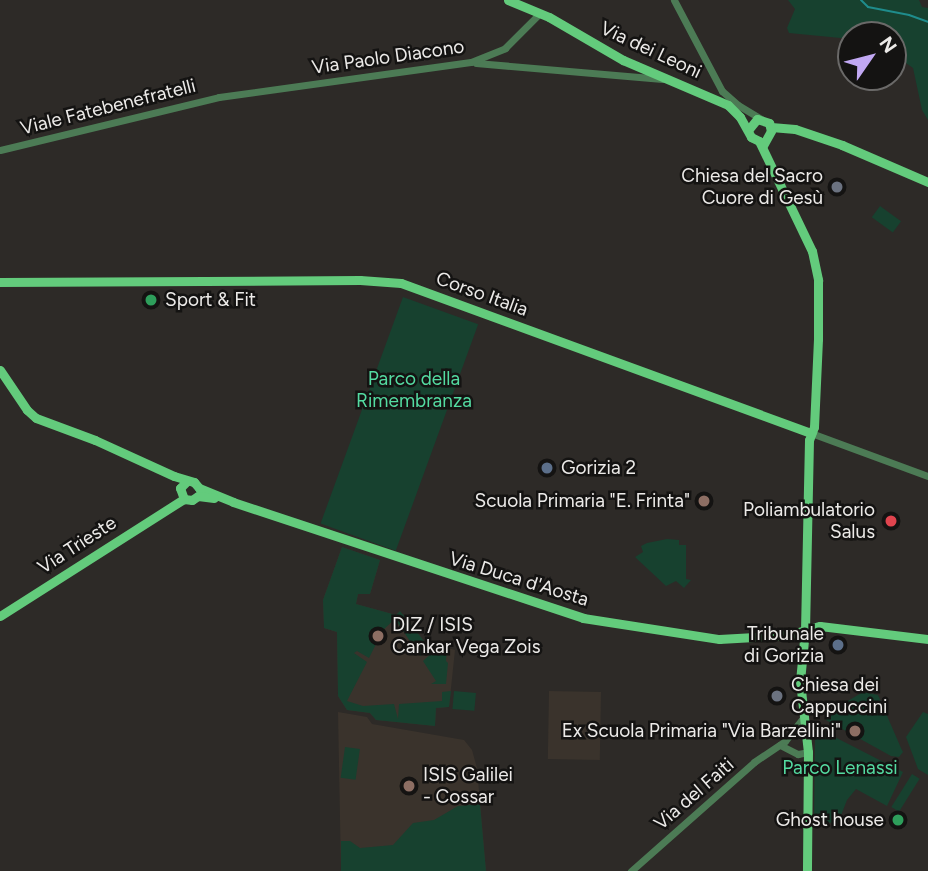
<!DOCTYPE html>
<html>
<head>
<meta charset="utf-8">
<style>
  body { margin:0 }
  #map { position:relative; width:928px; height:871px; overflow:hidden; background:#2d2a27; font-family:Figtree,sans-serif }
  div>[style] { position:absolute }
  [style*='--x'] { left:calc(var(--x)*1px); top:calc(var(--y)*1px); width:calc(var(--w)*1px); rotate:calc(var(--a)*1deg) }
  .built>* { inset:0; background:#3a332c; transform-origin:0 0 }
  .green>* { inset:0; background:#17412f; transform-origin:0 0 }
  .stream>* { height:2px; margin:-1px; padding:0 1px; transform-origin:1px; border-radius:1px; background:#1f8c8c }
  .minor>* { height:7px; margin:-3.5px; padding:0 3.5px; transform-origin:3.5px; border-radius:3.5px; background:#4c7b55 }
  .major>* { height:9px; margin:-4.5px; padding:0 4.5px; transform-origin:4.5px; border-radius:4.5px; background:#63cb7c }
  .dots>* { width:19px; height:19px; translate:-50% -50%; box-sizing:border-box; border:4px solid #141312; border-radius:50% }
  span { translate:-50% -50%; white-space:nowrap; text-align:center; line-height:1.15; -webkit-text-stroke:5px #141312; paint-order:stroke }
  .street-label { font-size:19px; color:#eceae8 }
  .poi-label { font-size:19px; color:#eceae8 }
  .right { translate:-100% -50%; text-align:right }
  .left { translate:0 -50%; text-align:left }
  .park-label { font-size:19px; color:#54dba1 }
  .north { position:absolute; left:837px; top:21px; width:70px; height:70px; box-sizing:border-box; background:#141312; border:2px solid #6a6968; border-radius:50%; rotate:55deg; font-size:19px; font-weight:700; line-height:28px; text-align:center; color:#eceae8 }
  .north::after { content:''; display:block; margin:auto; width:24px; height:32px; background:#c1a8f3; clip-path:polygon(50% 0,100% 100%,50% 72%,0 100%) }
</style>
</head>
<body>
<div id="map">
  <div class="built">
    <div style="clip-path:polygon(342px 547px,380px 560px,370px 594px,358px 594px,356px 604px,396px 615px,400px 611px,424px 641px,455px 650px,449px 707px,436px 708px,435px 726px,376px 720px,370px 713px,347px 710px,338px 696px,337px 632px,324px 628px,323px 600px)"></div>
    <div style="left:549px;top:691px;width:52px;height:68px;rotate:1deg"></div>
    <div style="clip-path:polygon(338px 712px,367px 717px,372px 724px,464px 740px,472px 750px,477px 768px,486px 871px,341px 871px)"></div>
  </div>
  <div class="green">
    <div style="clip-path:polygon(788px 0,919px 0,922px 7px,928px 8px,928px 120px,922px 110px,913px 68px,893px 54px,893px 35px,851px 35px,851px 39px,789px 33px,787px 28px,795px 9px)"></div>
    <div style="left:880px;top:206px;width:26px;height:14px;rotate:36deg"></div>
    <div style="left:403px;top:297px;width:80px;height:241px;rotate:20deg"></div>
    <div style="clip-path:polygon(667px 539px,679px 540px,679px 545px,686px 545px,686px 579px,691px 580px,684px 588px,676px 581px,666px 586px,635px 557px,643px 552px,641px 546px,647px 543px)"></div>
    <div style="clip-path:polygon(342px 547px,380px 560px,370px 594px,358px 594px,356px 604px,396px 615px,400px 611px,424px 641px,447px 648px,446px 661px,448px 663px,446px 684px,431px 684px,436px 681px,423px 661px,435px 650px,431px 649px,420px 656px,395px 619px,383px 630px,369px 658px,357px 651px,354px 653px,367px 662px,347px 701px,363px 706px,394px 704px,398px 719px,399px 704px,442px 701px,442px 692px,451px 691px,449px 707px,436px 708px,435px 726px,376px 720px,370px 713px,347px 710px,338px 696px,337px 632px,324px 628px,323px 600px)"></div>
    <div style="left:454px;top:691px;width:22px;height:18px;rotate:5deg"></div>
    <div style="clip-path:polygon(863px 692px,878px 695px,901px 748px,903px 752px,899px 757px,891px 756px,826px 720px,834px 709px)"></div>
    <div style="clip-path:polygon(923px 712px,928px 714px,928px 775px,918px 769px,906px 737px)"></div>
    <div style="clip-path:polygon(819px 729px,903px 772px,887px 806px,856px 789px,847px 800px,838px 823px,814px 822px,815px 734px)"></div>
    <div style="left:345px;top:747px;width:15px;height:31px;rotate:8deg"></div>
    <div style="left:912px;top:774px;width:9px;height:39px;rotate:32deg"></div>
    <div style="clip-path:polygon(480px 804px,486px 871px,341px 871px,341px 841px,350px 841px,360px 848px,393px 845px,413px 823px,434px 820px,458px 806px)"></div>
  </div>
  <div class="stream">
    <div style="--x:861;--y:0;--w:10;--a:45"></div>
    <div style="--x:868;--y:7;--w:42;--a:11"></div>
    <div style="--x:909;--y:15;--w:20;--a:20"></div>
  </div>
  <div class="minor">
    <div style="--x:674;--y:0;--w:103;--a:62.2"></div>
    <div style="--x:722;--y:91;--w:21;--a:41"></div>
    <div style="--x:738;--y:105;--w:27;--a:31"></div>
    <div style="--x:476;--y:63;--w:187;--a:4.9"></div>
    <div style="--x:0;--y:150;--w:225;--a:-13.6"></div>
    <div style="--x:219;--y:97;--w:254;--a:-7.9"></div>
    <div style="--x:471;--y:62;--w:37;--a:-22"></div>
    <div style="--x:505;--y:48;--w:49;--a:-45"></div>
    <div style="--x:811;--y:433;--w:125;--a:20.2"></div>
    <div style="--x:780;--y:745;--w:20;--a:27"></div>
    <div style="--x:798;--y:754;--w:10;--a:-11"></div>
    <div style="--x:631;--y:871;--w:164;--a:-41.5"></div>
    <div style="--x:754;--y:762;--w:37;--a:-34"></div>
    <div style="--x:785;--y:741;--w:31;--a:-52"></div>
  </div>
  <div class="major">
    <div style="--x:508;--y:0;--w:44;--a:22.5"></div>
    <div style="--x:549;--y:17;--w:86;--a:30.2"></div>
    <div style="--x:623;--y:60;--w:114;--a:23.2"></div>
    <div style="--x:728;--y:105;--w:17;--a:45"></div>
    <div style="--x:740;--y:117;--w:23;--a:61"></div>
    <div style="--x:751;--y:137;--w:9;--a:27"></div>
    <div style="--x:759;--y:141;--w:122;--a:64.3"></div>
    <div style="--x:812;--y:251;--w:30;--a:78"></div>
    <div style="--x:818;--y:280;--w:59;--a:90"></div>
    <div style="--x:818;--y:339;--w:88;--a:92.6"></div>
    <div style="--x:814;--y:427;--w:14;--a:111"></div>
    <div style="--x:809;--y:440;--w:190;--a:91.2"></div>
    <div style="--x:805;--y:630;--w:51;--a:95.6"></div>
    <div style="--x:800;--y:681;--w:71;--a:83.6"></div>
    <div style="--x:808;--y:752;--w:119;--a:90.5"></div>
    <div style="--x:771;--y:127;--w:24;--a:5"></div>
    <div style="--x:795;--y:129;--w:50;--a:18.8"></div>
    <div style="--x:842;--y:145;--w:94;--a:23.3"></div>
    <div style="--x:749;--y:129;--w:13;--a:-51"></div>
    <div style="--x:757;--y:119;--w:13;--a:18"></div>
    <div style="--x:769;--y:123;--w:8;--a:76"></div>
    <div style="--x:771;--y:131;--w:18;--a:119"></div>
    <div style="--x:0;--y:282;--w:360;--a:-0.3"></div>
    <div style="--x:360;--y:280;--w:41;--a:4.2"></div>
    <div style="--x:401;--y:283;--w:437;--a:20.1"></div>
    <div style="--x:0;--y:370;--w:48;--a:56"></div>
    <div style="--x:27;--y:410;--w:12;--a:42"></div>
    <div style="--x:36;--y:418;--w:63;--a:20.4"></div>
    <div style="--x:95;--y:440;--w:87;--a:24.5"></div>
    <div style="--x:174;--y:476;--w:21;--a:17"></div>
    <div style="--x:194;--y:482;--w:8;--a:50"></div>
    <div style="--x:199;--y:488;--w:37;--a:22"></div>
    <div style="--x:233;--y:502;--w:369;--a:18.3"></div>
    <div style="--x:583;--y:618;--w:138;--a:8.8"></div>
    <div style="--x:719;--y:639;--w:69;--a:-3.3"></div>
    <div style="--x:788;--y:635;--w:33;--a:-16"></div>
    <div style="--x:820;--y:626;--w:109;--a:6.9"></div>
    <div style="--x:187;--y:481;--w:10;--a:135"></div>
    <div style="--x:180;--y:488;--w:12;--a:70"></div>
    <div style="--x:184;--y:499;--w:8;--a:7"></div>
    <div style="--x:192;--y:500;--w:7;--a:-34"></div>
    <div style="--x:198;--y:496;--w:16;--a:7"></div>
    <div style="--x:0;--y:616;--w:218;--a:-32.5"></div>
  </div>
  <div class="dots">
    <div style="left:837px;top:187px;background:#6b7280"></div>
    <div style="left:151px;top:300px;background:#2e9e5b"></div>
    <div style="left:547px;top:468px;background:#5c6f8a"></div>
    <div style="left:704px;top:501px;background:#8d6e63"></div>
    <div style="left:891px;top:521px;background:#e0444e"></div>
    <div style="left:378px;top:636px;background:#8d6e63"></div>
    <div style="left:838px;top:645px;background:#5c6f8a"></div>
    <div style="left:777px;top:696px;background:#6b7280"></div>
    <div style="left:855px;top:731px;background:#8d6e63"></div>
    <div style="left:409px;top:786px;background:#8d6e63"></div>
    <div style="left:898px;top:820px;background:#2e9e5b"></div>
  </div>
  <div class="street-label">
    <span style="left:651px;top:50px;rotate:25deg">Via dei Leoni</span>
    <span style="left:388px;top:57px;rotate:-8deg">Via Paolo Diacono</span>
    <span style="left:108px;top:107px;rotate:-14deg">Viale Fatebenefratelli</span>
    <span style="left:482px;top:294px;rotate:20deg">Corso Italia</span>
    <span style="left:77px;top:545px;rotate:-33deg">Via Trieste</span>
    <span style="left:519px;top:579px;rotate:17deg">Via Duca d'Aosta</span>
    <span style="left:694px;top:794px;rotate:-41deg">Via del Faiti</span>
  </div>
  <div class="poi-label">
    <span class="right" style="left:823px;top:187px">Chiesa del Sacro<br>Cuore di Gesù</span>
    <span class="left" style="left:165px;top:300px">Sport &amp; Fit</span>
    <span class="left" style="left:561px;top:468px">Gorizia 2</span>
    <span class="right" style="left:690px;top:501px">Scuola Primaria "E. Frinta"</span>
    <span class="right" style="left:875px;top:521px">Poliambulatorio<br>Salus</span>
    <span class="left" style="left:392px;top:636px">DIZ / ISIS<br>Cankar Vega Zois</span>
    <span class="right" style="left:824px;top:645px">Tribunale<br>di Gorizia</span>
    <span class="left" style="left:791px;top:696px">Chiesa dei<br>Cappuccini</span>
    <span class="right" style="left:841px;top:731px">Ex Scuola Primaria "Via Barzellini"</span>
    <span class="left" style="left:423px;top:786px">ISIS Galilei<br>- Cossar</span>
    <span class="right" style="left:884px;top:820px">Ghost house</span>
  </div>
  <div class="park-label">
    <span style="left:414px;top:390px">Parco della<br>Rimembranza</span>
    <span style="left:840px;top:768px">Parco Lenassi</span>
  </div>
  <div class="north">N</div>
</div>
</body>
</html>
